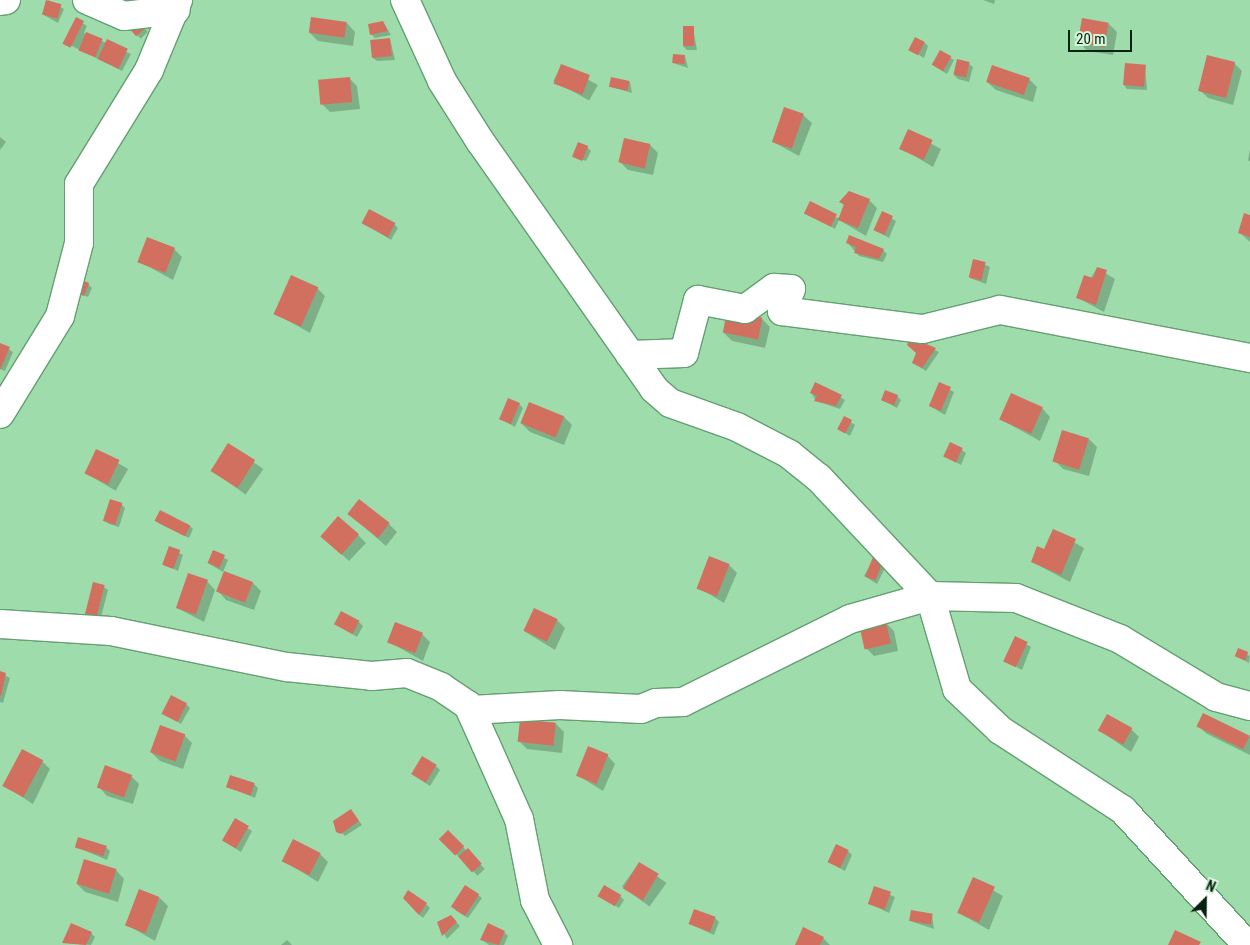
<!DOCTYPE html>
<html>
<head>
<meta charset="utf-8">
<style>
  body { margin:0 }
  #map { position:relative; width:1250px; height:945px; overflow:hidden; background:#9eddab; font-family:"Roboto Condensed",sans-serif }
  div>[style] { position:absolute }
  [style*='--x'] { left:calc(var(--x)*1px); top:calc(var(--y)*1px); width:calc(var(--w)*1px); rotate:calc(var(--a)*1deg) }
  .shadow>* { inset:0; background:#0003; transform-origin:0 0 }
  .building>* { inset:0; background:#d27060; transform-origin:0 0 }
  .roads { filter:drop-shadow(1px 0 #639f71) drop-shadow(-1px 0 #639f71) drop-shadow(0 1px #639f71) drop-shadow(0 -1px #639f71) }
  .minor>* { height:28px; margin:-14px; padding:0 14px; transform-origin:14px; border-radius:14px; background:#fff }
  span { translate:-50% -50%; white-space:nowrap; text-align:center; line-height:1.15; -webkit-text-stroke:5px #d6f5db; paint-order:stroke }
  .north { position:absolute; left:1180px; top:875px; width:50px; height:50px; -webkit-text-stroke:4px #d6f5db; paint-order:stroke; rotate:23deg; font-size:14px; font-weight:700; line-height:20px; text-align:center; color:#082210 }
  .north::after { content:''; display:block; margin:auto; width:18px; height:22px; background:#082210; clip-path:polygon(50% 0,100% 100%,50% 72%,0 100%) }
  .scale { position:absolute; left:1068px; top:30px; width:64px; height:22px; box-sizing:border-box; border:2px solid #082210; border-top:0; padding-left:6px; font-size:15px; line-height:18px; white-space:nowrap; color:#082210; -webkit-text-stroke:4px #d6f5db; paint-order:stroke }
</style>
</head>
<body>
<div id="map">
  <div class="shadow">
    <div style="clip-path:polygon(48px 0,64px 9px,58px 23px,42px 14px)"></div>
    <div style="clip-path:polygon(983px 0,995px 0,994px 4px)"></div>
    <div style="clip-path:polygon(76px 19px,87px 26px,84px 33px,131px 54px,122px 71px,66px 43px)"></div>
    <div style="left:135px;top:19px;width:18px;height:10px;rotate:45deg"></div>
    <div style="clip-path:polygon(383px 22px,391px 35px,375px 38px,371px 34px)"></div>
    <div style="clip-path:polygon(347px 23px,355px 32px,353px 46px,318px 41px,310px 33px)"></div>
    <div style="clip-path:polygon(1109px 24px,1117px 32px,1113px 55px,1087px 51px,1079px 42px)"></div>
    <div style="clip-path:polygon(693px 28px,697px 50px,687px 50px,683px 46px)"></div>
    <div style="clip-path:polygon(390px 39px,395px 60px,377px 61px,373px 58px)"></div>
    <div style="clip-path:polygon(925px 43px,928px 46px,924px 58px,911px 50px)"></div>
    <div style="clip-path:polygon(940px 51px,954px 60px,947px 74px,933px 65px)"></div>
    <div style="clip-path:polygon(685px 56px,688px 68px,673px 63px)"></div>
    <div style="clip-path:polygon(1234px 63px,1242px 71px,1233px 105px,1208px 98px,1200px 90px)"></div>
    <div style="clip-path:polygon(969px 64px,973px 67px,969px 82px,958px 79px,954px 75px)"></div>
    <div style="left:562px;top:65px;width:41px;height:18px;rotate:29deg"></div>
    <div style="clip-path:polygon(1145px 66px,1147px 90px,1127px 89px,1124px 85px)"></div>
    <div style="clip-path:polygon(349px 78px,357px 86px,360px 109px,330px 112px,322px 104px)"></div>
    <div style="clip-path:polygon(1029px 79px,1037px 87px,1033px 102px,996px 90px,987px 82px)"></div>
    <div style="clip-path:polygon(630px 82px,632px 93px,611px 87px)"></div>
    <div style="clip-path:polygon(803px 115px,812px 123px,799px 156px,773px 142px)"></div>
    <div style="clip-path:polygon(908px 131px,941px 149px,933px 167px,901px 148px)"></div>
    <div style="clip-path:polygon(0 137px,6px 142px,0 150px)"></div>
    <div style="clip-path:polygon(650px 145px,658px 153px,653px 175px,628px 170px,620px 162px)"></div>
    <div style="clip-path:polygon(587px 147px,591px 151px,586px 161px,573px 156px)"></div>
    <div style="clip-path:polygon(1250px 149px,1250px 162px,1248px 160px)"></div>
    <div style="clip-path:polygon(869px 200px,877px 208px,866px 236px,839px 220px,835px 229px,806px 213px,840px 218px,845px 206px,840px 202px)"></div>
    <div style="clip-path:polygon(882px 213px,896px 221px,889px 238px,875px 230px)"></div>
    <div style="clip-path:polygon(1250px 216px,1250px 242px,1240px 233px)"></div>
    <div style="clip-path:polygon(363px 223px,394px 224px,398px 228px,391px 240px)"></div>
    <div style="clip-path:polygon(847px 242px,883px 250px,887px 254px,883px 262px,859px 256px)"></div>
    <div style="clip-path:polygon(174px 249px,182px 257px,173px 280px,138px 261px)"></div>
    <div style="clip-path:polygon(974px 260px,990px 267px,986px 284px,970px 278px)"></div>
    <div style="clip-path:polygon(1097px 268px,1115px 279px,1104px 312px,1078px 298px)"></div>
    <div style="clip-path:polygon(88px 284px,92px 288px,88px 297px,78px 293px)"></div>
    <div style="clip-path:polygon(317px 288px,325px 296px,310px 333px,276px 314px)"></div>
    <div style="clip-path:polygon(762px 319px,770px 327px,765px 348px,732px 341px,724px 333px)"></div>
    <div style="clip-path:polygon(911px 339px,939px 352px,926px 371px,913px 363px,917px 353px)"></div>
    <div style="clip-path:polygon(0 344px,13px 352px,5px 371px,0 369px)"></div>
    <div style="clip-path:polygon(816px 383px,845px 400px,840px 409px,816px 401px,811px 392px)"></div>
    <div style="clip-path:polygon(939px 384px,954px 392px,945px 415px,930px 406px)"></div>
    <div style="clip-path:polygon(897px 396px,901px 400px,897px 408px,882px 400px)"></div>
    <div style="clip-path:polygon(519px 404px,523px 408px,515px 427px,501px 419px)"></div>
    <div style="clip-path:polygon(1042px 408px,1050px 417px,1040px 441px,1000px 419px)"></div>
    <div style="clip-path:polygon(564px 417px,572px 425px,564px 445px,530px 432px,522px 424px)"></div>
    <div style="clip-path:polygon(845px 418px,855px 425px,850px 436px,839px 429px)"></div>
    <div style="clip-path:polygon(1089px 439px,1097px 447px,1089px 476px,1063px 469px,1055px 461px)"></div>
    <div style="left:229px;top:445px;width:42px;height:31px;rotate:35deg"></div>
    <div style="clip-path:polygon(962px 450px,966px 453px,961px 465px,944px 456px)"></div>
    <div style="left:97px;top:451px;width:36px;height:25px;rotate:30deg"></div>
    <div style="clip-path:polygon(121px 504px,125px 508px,119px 527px,109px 524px,105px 521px)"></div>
    <div style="clip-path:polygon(161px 512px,190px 526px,193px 529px,189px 538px,160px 524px,156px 521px)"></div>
    <div style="clip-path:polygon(349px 514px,389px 524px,397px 532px,386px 546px)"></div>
    <div style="clip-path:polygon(1053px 530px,1084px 548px,1070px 582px,1032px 562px,1045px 550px)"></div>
    <div style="clip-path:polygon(358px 535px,366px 543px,349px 561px,322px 536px)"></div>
    <div style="clip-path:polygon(170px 548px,183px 555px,178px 571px,164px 564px)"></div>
    <div style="clip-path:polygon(213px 551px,228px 560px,223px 572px,208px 563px)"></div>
    <div style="clip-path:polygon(874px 558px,886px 566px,877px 584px,864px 576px)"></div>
    <div style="clip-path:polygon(729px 565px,737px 573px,724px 603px,697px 587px)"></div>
    <div style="clip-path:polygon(207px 581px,215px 590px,204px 622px,177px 608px)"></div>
    <div style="clip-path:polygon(253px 583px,261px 591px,254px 610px,226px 600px,218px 591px)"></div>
    <div style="clip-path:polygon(104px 587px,108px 590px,100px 621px,89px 618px)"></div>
    <div style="clip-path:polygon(557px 620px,565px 628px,555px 650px,524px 631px)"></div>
    <div style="clip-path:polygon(359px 622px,363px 626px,357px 637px,335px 624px)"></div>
    <div style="clip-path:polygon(886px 623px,894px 631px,898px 651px,874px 656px,866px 648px)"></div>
    <div style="clip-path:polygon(422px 634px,430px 642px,423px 661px,389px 642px)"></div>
    <div style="clip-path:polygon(1015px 638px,1031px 647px,1022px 670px,1006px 661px)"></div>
    <div style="clip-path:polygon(1238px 650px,1250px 656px,1249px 663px,1236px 656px)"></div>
    <div style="clip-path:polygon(0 673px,10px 678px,3px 703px,0 702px)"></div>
    <div style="clip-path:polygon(186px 704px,190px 708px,181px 724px,163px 713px)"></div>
    <div style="clip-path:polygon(1204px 715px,1250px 737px,1250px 755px,1207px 734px,1198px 726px)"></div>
    <div style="clip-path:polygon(556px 724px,564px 732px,562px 753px,527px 749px,519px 741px)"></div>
    <div style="clip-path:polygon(1131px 729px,1139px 737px,1131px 752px,1099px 730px)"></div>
    <div style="clip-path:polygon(184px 735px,192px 743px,183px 769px,160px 761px,152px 753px)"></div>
    <div style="clip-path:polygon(607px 755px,615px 764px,603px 791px,577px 775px)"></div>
    <div style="clip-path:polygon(42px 761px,50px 769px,33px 804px,5px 786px)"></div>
    <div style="clip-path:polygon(436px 766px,440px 770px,430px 786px,413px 775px)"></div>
    <div style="clip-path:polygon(131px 776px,139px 784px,133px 804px,107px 796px,99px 787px)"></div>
    <div style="clip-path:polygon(254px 784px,258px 788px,255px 798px,228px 787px)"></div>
    <div style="clip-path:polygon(354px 814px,362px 825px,345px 836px,342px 833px)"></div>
    <div style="clip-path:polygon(235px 820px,252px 831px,241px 852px,224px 841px)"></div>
    <div style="left:448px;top:832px;width:52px;height:10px;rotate:45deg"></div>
    <div style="clip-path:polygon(76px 847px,106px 847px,110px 851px,107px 860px)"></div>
    <div style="clip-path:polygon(848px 851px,852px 855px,845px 871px,830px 863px)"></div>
    <div style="clip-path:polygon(320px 854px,328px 862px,318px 882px,284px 861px)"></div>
    <div style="left:639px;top:863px;width:34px;height:29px;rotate:36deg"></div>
    <div style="clip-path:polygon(116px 870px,124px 879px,118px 902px,85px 892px,77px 884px)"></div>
    <div style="clip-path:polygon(973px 879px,1003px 896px,989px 930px,959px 913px)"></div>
    <div style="clip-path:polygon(874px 888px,895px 897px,889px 913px,870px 904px)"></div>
    <div style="clip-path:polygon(478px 895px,482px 898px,468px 918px,455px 910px)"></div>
    <div style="clip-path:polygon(600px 895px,620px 896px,624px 900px,619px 908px)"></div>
    <div style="clip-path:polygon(160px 898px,168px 906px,155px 941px,127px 925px)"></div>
    <div style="clip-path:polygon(426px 904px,430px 908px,423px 918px,413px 909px)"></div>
    <div style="clip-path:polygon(932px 915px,934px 929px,910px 921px)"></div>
    <div style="clip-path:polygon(450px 916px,460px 926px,447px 939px,438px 922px)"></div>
    <div style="clip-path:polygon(715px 918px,719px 922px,714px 935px,690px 924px)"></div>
    <div style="clip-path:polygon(504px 932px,508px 936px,504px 945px,489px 945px,482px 940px)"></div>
    <div style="clip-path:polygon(91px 933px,95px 937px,91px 945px,64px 943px)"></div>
    <div style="clip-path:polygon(823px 938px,830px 945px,796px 945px)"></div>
    <div style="clip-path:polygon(287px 940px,292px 945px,281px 945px)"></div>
  </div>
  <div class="building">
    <div style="left:46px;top:0;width:16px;height:15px;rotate:15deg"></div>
    <div style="left:76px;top:17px;width:9px;height:30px;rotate:27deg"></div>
    <div style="left:135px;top:17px;width:15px;height:12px;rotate:48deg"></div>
    <div style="left:311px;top:17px;width:36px;height:16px;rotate:8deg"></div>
    <div style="left:1082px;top:18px;width:27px;height:25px;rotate:10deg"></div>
    <div style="clip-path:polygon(383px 21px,388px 31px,370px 35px,368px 24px)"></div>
    <div style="left:683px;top:26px;width:11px;height:20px"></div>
    <div style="left:86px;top:32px;width:18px;height:20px;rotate:22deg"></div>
    <div style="left:915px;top:37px;width:11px;height:15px;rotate:27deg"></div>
    <div style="left:390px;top:38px;width:18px;height:20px;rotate:84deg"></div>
    <div style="left:107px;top:39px;width:23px;height:22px;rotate:25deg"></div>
    <div style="left:940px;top:50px;width:13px;height:17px;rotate:29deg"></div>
    <div style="left:673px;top:54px;width:12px;height:9px;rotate:5deg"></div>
    <div style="left:1207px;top:55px;width:29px;height:37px;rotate:14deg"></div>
    <div style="left:957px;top:59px;width:13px;height:16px;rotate:13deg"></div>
    <div style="left:1125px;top:63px;width:21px;height:22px;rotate:5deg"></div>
    <div style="left:561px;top:64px;width:31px;height:21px;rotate:21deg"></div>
    <div style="left:992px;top:65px;width:40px;height:18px;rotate:19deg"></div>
    <div style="left:350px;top:77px;width:25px;height:32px;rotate:85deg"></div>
    <div style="left:611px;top:77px;width:19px;height:10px;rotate:12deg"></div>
    <div style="left:784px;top:107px;width:21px;height:37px;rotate:19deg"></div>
    <div style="left:908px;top:129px;width:27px;height:22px;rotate:24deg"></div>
    <div style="left:624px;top:138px;width:27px;height:25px;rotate:13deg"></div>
    <div style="left:578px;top:142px;width:11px;height:16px;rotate:22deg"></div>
    <div style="clip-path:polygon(849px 191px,870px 199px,858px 228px,838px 220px,844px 204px,839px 202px)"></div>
    <div style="left:810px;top:201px;width:30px;height:14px;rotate:26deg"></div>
    <div style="left:369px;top:209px;width:30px;height:16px;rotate:28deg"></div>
    <div style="left:882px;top:211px;width:12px;height:21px;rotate:24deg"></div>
    <div style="clip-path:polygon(1244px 213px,1250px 215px,1250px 237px,1238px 233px)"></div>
    <div style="clip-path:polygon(849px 235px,884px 249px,879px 259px,854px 253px,856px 247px,846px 243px)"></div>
    <div style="left:147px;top:237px;width:30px;height:27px;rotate:21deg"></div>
    <div style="left:973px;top:259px;width:13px;height:19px;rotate:13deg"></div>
    <div style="clip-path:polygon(1097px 267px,1107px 270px,1096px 305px,1076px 298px,1084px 275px,1093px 278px)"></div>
    <div style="left:291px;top:275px;width:30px;height:43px;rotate:24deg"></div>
    <div style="left:79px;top:279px;width:11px;height:14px;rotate:22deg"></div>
    <div style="left:727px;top:311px;width:36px;height:22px;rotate:11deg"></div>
    <div style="clip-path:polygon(910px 337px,936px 348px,922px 368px,912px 363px,916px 353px,907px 345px)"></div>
    <div style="clip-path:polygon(0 343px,10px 347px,0 370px)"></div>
    <div style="clip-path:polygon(815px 382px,842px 395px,836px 406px,814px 401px,817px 396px,810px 393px)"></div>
    <div style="left:939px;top:382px;width:13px;height:26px;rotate:23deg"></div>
    <div style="left:885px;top:390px;width:14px;height:11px;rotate:21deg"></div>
    <div style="left:1011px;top:393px;width:35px;height:29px;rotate:24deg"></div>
    <div style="left:508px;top:398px;width:13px;height:23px;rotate:23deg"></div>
    <div style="left:529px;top:402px;width:38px;height:23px;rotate:22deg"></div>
    <div style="left:844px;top:416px;width:9px;height:15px;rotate:27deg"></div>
    <div style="left:1062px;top:430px;width:28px;height:33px;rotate:17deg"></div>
    <div style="left:950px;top:442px;width:14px;height:16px;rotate:25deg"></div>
    <div style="left:228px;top:443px;width:32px;height:33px;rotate:32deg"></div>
    <div style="left:96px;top:449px;width:26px;height:27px;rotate:25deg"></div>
    <div style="left:110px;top:499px;width:13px;height:23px;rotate:18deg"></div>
    <div style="left:359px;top:499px;width:39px;height:19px;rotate:38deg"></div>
    <div style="left:160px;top:510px;width:34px;height:12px;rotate:27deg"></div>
    <div style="left:338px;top:516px;width:28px;height:27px;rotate:41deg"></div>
    <div style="clip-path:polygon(1053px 529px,1076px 539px,1061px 575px,1031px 562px,1037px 546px,1044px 549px)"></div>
    <div style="left:169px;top:546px;width:12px;height:20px;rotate:20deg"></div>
    <div style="left:213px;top:550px;width:13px;height:14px;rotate:23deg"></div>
    <div style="left:709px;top:556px;width:22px;height:35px;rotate:21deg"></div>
    <div style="left:873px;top:557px;width:11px;height:21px;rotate:22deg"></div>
    <div style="left:224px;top:571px;width:31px;height:22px;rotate:21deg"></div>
    <div style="left:188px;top:573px;width:21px;height:37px;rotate:19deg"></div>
    <div style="left:93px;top:582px;width:12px;height:34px;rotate:14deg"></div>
    <div style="left:534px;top:608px;width:26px;height:25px;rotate:25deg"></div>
    <div style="left:341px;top:611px;width:21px;height:15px;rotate:28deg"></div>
    <div style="left:395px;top:622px;width:30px;height:22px;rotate:21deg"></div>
    <div style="left:886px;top:622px;width:22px;height:27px;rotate:77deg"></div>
    <div style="left:1015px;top:636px;width:14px;height:28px;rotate:25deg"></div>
    <div style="left:1238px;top:648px;width:11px;height:9px;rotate:22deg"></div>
    <div style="clip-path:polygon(0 671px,6px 673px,1px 696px,0 695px)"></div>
    <div style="left:171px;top:695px;width:18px;height:21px;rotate:27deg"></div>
    <div style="left:1203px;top:713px;width:52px;height:15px;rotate:26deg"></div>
    <div style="left:1107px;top:714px;width:29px;height:19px;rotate:29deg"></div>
    <div style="left:520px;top:719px;width:36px;height:23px;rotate:6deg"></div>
    <div style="left:160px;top:725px;width:27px;height:29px;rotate:20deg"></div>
    <div style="left:588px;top:746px;width:22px;height:32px;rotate:22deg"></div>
    <div style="left:22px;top:749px;width:24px;height:42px;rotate:28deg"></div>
    <div style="left:422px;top:756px;width:17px;height:21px;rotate:31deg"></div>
    <div style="left:105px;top:765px;width:29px;height:24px;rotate:20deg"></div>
    <div style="left:230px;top:775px;width:26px;height:13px;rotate:18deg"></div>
    <div style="clip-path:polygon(351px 809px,359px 821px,341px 834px,336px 832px,333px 821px)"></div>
    <div style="left:235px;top:818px;width:16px;height:26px;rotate:30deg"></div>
    <div style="left:448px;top:830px;width:23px;height:13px;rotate:45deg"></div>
    <div style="left:78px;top:837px;width:30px;height:11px;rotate:17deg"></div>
    <div style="left:293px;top:839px;width:31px;height:25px;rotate:27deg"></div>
    <div style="left:836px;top:844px;width:14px;height:20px;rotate:25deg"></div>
    <div style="left:468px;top:848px;width:21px;height:13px;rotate:49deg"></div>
    <div style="left:84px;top:859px;width:34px;height:26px;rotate:17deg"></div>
    <div style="left:639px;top:862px;width:23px;height:31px;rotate:31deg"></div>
    <div style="left:973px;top:877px;width:24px;height:39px;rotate:24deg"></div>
    <div style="left:465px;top:885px;width:17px;height:26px;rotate:33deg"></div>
    <div style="left:604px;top:885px;width:20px;height:13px;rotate:30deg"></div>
    <div style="left:874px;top:886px;width:18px;height:19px;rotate:19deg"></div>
    <div style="left:139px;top:889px;width:22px;height:39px;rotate:21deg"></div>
    <div style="clip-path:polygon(408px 890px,427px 903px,419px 915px,403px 898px)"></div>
    <div style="left:694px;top:909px;width:23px;height:16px;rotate:20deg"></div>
    <div style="left:911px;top:910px;width:22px;height:11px;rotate:10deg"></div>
    <div style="clip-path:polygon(451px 915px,457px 922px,442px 936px,437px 922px)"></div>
    <div style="clip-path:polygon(71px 923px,92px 932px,86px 945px,62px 943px)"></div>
    <div style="clip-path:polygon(488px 923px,505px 931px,499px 945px,480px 940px)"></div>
    <div style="clip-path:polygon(803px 927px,824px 937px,820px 945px,795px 945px)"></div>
    <div style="clip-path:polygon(1175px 930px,1201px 942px,1199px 945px,1168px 945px)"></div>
  </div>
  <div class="roads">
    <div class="minor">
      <div style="--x:87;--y:0;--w:40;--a:23.4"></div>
      <div style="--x:124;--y:16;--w:52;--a:-6.6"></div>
      <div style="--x:405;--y:0;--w:89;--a:65.4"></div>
      <div style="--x:442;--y:81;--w:71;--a:57.7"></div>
      <div style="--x:480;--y:141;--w:303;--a:54.9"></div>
      <div style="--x:654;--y:389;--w:21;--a:41"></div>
      <div style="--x:670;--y:403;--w:71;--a:19.7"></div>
      <div style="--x:737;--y:427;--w:59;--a:27.4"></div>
      <div style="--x:789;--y:454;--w:38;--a:39"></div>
      <div style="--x:819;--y:478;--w:162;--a:46.8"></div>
      <div style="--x:930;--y:596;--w:97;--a:73.8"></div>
      <div style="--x:957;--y:689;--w:59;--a:43.6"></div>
      <div style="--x:1000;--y:730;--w:147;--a:33"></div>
      <div style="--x:1123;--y:810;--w:183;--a:47.4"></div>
      <div style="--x:0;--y:1;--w:6;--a:-9"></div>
      <div style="--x:630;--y:355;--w:54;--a:-2.1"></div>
      <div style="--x:684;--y:353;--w:55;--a:-75.2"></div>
      <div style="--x:698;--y:300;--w:48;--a:10.8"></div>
      <div style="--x:745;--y:309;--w:36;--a:-36"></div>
      <div style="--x:774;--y:288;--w:17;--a:3"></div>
      <div style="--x:791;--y:289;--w:24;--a:112"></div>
      <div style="--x:782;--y:311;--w:142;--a:7.3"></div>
      <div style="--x:923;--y:329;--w:79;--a:-13.9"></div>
      <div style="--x:1000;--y:310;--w:255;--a:10.9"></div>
      <div style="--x:0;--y:414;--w:115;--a:-58.5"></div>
      <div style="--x:60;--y:316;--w:75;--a:-75.4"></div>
      <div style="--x:79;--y:243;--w:59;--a:-90"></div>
      <div style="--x:79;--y:184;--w:134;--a:-58.4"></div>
      <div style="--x:149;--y:70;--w:76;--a:-67.5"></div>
      <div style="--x:0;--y:624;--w:111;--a:3.6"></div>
      <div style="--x:111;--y:631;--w:180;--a:11.6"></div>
      <div style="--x:287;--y:667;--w:85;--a:6"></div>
      <div style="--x:372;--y:676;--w:35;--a:-5"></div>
      <div style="--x:407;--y:673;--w:37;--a:22"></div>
      <div style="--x:441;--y:687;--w:32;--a:34"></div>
      <div style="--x:468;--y:705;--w:44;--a:65.8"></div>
      <div style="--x:486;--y:745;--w:81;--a:66"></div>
      <div style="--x:519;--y:819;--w:83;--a:78.8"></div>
      <div style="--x:535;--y:900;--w:51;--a:62.9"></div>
      <div style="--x:471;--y:710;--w:89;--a:-3.2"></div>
      <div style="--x:560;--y:705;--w:81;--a:2.8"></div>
      <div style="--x:641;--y:709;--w:16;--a:-22"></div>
      <div style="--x:656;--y:703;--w:27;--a:-2"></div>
      <div style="--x:683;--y:702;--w:186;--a:-26.4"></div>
      <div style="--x:850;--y:619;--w:83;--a:-16"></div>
      <div style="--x:930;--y:596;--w:86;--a:1.3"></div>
      <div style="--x:1016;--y:598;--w:112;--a:21.5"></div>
      <div style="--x:1120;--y:639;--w:112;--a:31.1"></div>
      <div style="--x:1216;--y:697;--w:35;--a:15"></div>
    </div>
  </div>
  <div class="north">N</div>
  <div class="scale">20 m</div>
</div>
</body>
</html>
